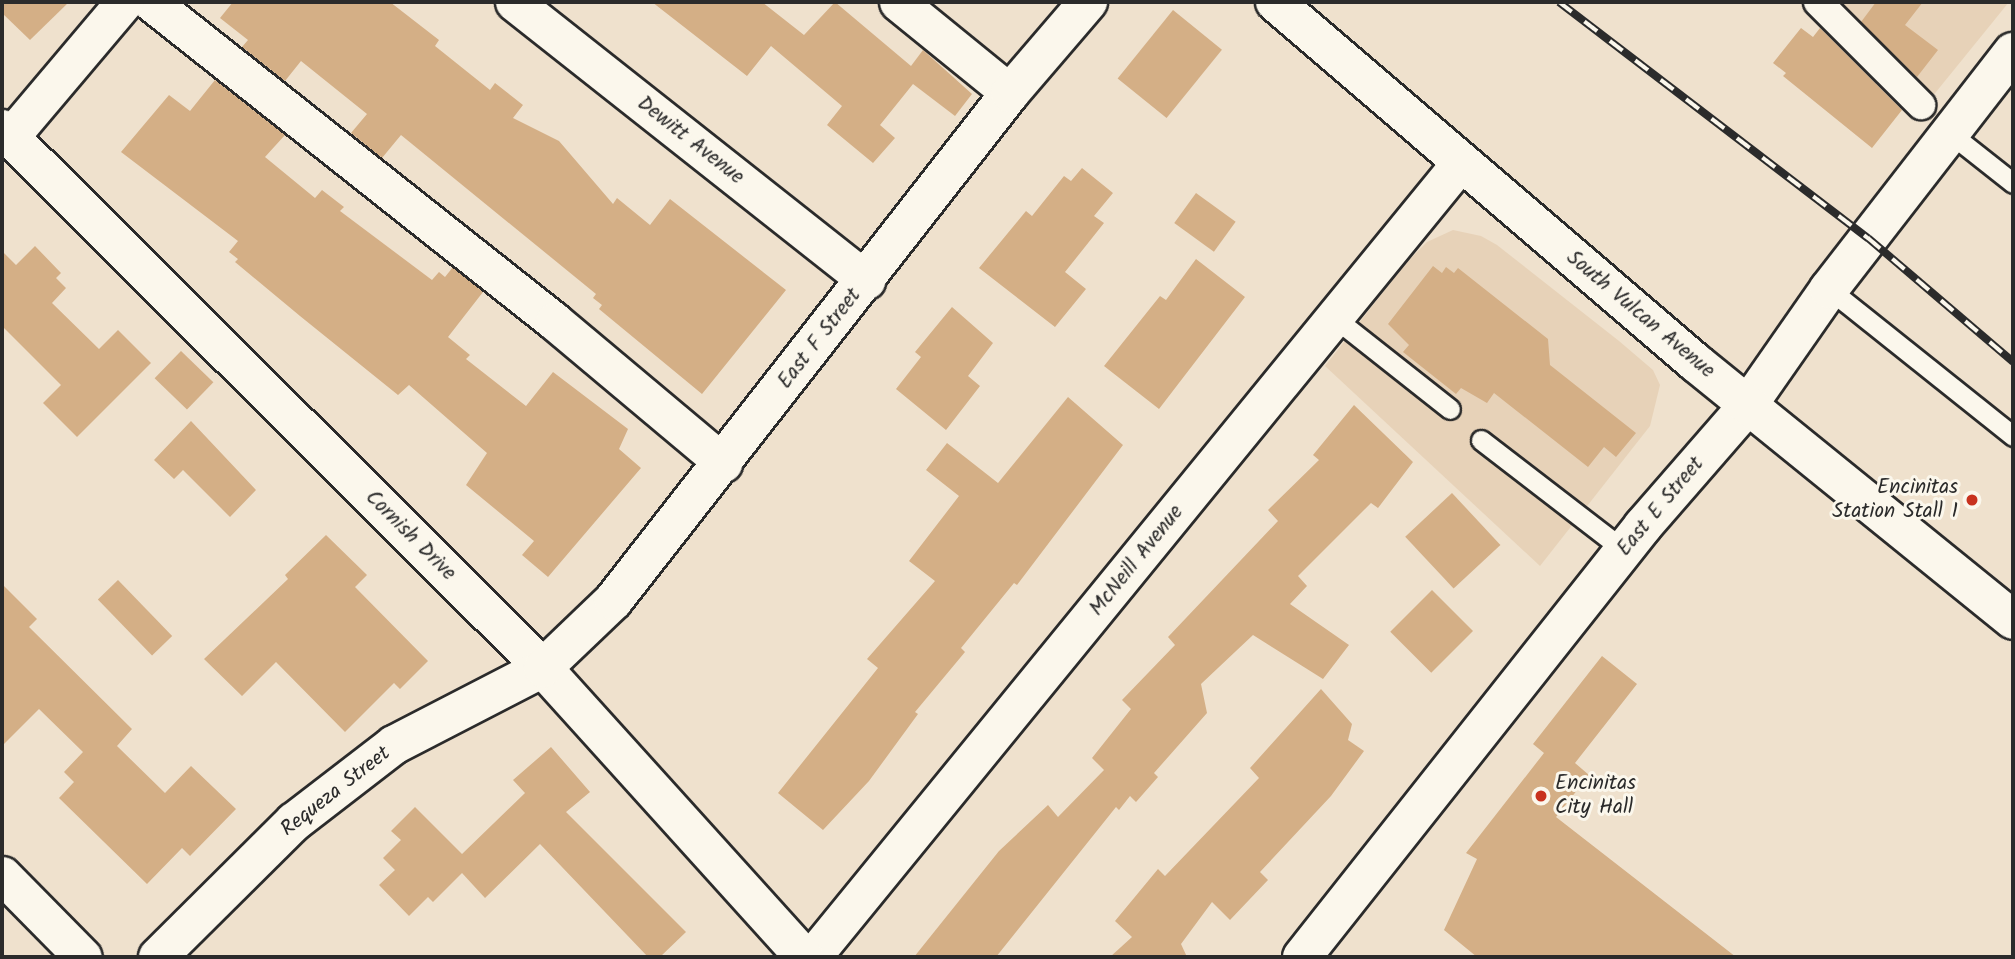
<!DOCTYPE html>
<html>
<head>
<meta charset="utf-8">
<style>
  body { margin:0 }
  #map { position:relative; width:2015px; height:959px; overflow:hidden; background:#efe1cd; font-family:Kalam,sans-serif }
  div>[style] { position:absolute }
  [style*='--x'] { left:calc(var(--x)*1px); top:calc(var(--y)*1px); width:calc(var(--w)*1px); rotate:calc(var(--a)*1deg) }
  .built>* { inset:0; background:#e7d2b8 }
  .building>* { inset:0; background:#d4af86; transform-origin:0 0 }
  .roads { filter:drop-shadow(2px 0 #2b2b2b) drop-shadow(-2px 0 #2b2b2b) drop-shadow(0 2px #2b2b2b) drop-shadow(0 -2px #2b2b2b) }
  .service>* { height:19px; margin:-9.5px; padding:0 9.5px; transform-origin:9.5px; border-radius:9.5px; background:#fbf7ec }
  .pedestrian>* { height:28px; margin:-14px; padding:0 14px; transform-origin:14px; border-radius:14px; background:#fbf7ec }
  .minor>* { height:37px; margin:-18.5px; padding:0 18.5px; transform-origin:18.5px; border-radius:18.5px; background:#fbf7ec }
  .tertiary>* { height:38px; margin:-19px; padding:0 19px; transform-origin:19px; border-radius:19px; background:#fbf7ec }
  .secondary>* { height:38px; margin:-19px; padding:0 19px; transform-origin:19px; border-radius:19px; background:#fbf7ec }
  .rail>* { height:8px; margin-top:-4px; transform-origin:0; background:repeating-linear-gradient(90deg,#fbf7ec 0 16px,#2b2b2b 0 32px); box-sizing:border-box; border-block:2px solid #2b2b2b }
  .dots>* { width:19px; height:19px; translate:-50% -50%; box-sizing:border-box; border:4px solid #fbf7ec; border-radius:50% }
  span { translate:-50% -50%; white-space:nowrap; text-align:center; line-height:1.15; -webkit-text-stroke:6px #fbf7ec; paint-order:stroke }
  .street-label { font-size:21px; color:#2b2b2b }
  .poi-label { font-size:21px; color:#2b2b2b }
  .right { translate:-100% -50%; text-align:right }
  .left { translate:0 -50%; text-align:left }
  .frame { position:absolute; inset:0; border:4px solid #2b2b2b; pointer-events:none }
</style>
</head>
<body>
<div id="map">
  <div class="built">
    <div style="clip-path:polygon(1811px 2px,2009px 2px,1919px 113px,1815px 19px)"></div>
    <div style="clip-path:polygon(1453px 230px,1481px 236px,1497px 245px,1619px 341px,1653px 370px,1660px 385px,1650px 426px,1540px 566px,1325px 366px,1407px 262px,1427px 242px)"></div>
  </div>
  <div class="building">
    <div style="clip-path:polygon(2px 2px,69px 2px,30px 40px,2px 13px)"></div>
    <div style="clip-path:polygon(233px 2px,390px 2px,439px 40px,435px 46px,490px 90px,495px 83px,523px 105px,513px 118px,559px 141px,613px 204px,617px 198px,650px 225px,670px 199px,786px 290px,702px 394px,599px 309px,602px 305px,593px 298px,596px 294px,401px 135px,382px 158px,351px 133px,367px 114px,301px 61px,285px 81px,242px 47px,248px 40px,220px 18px)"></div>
    <div style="clip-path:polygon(652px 2px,762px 2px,804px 35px,835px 2px,911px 66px,923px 50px,972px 94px,955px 116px,913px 84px,880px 125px,895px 138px,873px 163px,827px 125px,842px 106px,771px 46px,747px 76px)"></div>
    <div style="clip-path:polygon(1876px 2px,1923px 2px,1905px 25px,1938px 50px,1917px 77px,1861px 22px)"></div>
    <div style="left:1173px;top:10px;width:63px;height:88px;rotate:39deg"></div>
    <div style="clip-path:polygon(1801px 28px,1813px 37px,1820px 28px,1902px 110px,1872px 148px,1783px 76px,1786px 73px,1773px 63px)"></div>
    <div style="clip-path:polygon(215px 80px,285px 135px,265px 157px,315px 198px,322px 190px,344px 207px,340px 211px,432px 280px,439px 272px,445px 277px,453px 267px,483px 292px,448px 337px,470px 355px,466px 359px,526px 406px,553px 372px,628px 429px,619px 449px,641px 468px,548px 577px,522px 555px,534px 541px,466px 485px,487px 453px,409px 385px,398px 395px,300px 316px,235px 262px,238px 259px,229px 252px,238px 241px,121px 152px,169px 95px,190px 111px)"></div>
    <div style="clip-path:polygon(1082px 168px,1113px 193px,1094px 216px,1104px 223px,1065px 272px,1086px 289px,1055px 327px,979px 268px,1026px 211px,1032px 216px,1064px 176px,1071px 181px)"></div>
    <div style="left:1196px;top:193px;width:49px;height:37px;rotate:36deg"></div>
    <div style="clip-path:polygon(35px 246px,61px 273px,56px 278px,66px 288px,52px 303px,99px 349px,118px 330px,151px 363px,77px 437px,43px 403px,61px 385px,2px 326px,2px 251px,16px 265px)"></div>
    <div style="clip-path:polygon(1196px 259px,1245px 297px,1159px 409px,1104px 366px,1160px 296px,1166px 300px)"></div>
    <div style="clip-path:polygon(1433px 266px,1442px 273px,1446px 267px,1454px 273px,1458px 268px,1548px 339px,1550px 365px,1636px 433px,1616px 457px,1604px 447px,1588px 467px,1494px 393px,1487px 403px,1461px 388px,1456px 394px,1403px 352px,1409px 345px,1388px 324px)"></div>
    <div style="clip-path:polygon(952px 307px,993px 343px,968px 376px,980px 386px,946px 430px,896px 389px,921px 357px,915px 352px)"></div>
    <div style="left:181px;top:351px;width:45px;height:38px;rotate:44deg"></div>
    <div style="clip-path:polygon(1068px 397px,1123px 445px,1017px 585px,1014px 583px,961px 648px,965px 652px,915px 712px,918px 714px,869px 781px,823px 830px,778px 793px,878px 668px,867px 659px,935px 581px,909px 561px,959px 496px,926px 470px,947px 443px,998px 483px)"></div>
    <div style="clip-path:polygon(1354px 405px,1413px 462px,1378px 508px,1371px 503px,1298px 576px,1307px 586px,1290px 604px,1349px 645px,1323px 679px,1253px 635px,1201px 684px,1207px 713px,1154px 773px,1158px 777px,1136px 802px,1130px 796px,1119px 810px,1116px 807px,996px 957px,914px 957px,999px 851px,1048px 805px,1058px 817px,1104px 770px,1092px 758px,1131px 709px,1122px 700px,1175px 645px,1168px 637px,1278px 521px,1268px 510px,1319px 460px,1313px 455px)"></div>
    <div style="clip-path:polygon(191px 421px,256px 490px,230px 517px,183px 470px,174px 479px,154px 460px)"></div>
    <div style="left:1452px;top:493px;width:71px;height:64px;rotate:47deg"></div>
    <div style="clip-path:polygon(326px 535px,367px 575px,355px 587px,428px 661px,400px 689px,394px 683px,345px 732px,276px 662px,242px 696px,204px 659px,288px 579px,285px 575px)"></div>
    <div style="left:118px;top:580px;width:78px;height:28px;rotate:46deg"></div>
    <div style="clip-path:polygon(2px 584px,37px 619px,29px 627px,132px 729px,117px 746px,165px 793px,191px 766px,236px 809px,190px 856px,182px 848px,147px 884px,59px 798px,74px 782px,64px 772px,83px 752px,39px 709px,2px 746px)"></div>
    <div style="left:1432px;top:590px;width:58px;height:59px;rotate:45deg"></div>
    <div style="clip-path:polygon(1602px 656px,1637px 684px,1575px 763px,1589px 775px,1556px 817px,1736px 957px,1477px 957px,1444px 930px,1477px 859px,1466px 853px,1544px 753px,1533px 744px)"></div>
    <div style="clip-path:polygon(1321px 689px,1352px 724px,1348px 740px,1364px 751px,1331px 796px,1260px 872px,1268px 880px,1230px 920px,1212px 902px,1181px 944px,1187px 957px,1110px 957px,1132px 937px,1115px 921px,1158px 869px,1165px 876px,1259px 778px,1250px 768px)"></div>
    <div style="clip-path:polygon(551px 747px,590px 792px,566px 812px,686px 932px,660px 957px,648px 957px,540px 844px,485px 898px,462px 873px,433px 902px,428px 897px,409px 916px,379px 885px,395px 870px,383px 858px,401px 840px,391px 831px,415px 807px,462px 854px,525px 793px,513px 780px)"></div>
  </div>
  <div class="roads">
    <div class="service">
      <div style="--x:1951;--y:134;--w:79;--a:38.3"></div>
      <div style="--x:1829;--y:289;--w:236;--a:38.6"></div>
      <div style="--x:1336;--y:319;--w:145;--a:38.3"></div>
      <div style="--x:1481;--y:440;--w:180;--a:37.6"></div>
    </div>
    <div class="pedestrian">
      <div style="--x:1818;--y:2;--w:146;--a:45"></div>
    </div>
    <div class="minor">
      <div style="--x:151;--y:2;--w:514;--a:38.36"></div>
      <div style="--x:554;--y:321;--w:221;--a:40"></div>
      <div style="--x:514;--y:2;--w:449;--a:38.3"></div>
      <div style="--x:898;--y:2;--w:144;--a:39.1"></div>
      <div style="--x:10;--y:137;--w:177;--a:-49.8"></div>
      <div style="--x:2;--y:875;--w:115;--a:45.4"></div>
      <div style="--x:812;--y:957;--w:1025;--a:-50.78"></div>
    </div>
    <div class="tertiary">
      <div style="--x:2;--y:129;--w:764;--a:44.89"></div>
      <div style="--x:543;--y:668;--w:389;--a:47.9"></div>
      <div style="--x:158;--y:957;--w:192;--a:-44.8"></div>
      <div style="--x:294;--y:822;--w:126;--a:-37.6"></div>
      <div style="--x:394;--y:745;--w:168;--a:-27.3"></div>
      <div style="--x:543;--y:668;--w:97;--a:-43.7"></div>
      <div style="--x:613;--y:601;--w:645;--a:-51.99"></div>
      <div style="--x:1010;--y:93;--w:120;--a:-49.4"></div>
      <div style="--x:1302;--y:957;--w:550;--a:-51.65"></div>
      <div style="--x:1643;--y:526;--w:160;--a:-49"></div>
      <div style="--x:1748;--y:405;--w:141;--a:-55.1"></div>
      <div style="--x:1829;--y:289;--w:300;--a:-52.2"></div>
    </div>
    <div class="secondary">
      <div style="--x:1275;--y:2;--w:555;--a:40.61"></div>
      <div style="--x:1696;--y:363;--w:408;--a:39"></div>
    </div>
  </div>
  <div class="rail">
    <div style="--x:1559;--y:2;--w:389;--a:37.4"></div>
    <div style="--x:1868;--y:238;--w:191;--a:40.5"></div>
  </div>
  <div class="dots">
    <div style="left:1972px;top:500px;background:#c8321e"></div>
    <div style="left:1541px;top:796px;background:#c8321e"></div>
  </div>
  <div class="street-label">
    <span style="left:690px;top:141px;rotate:38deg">Dewitt Avenue</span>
    <span style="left:1640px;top:315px;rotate:40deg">South Vulcan Avenue</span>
    <span style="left:820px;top:339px;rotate:-52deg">East F Street</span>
    <span style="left:1661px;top:507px;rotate:-50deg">East E Street</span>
    <span style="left:410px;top:536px;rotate:45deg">Cornish Drive</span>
    <span style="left:1137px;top:561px;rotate:-51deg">McNeill Avenue</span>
    <span style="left:336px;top:792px;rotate:-38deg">Requeza Street</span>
  </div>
  <div class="poi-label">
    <span class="right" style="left:1958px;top:500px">Encinitas<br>Station Stall 1</span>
    <span class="left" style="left:1555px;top:796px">Encinitas<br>City Hall</span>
  </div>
  <div class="frame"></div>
</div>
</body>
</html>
